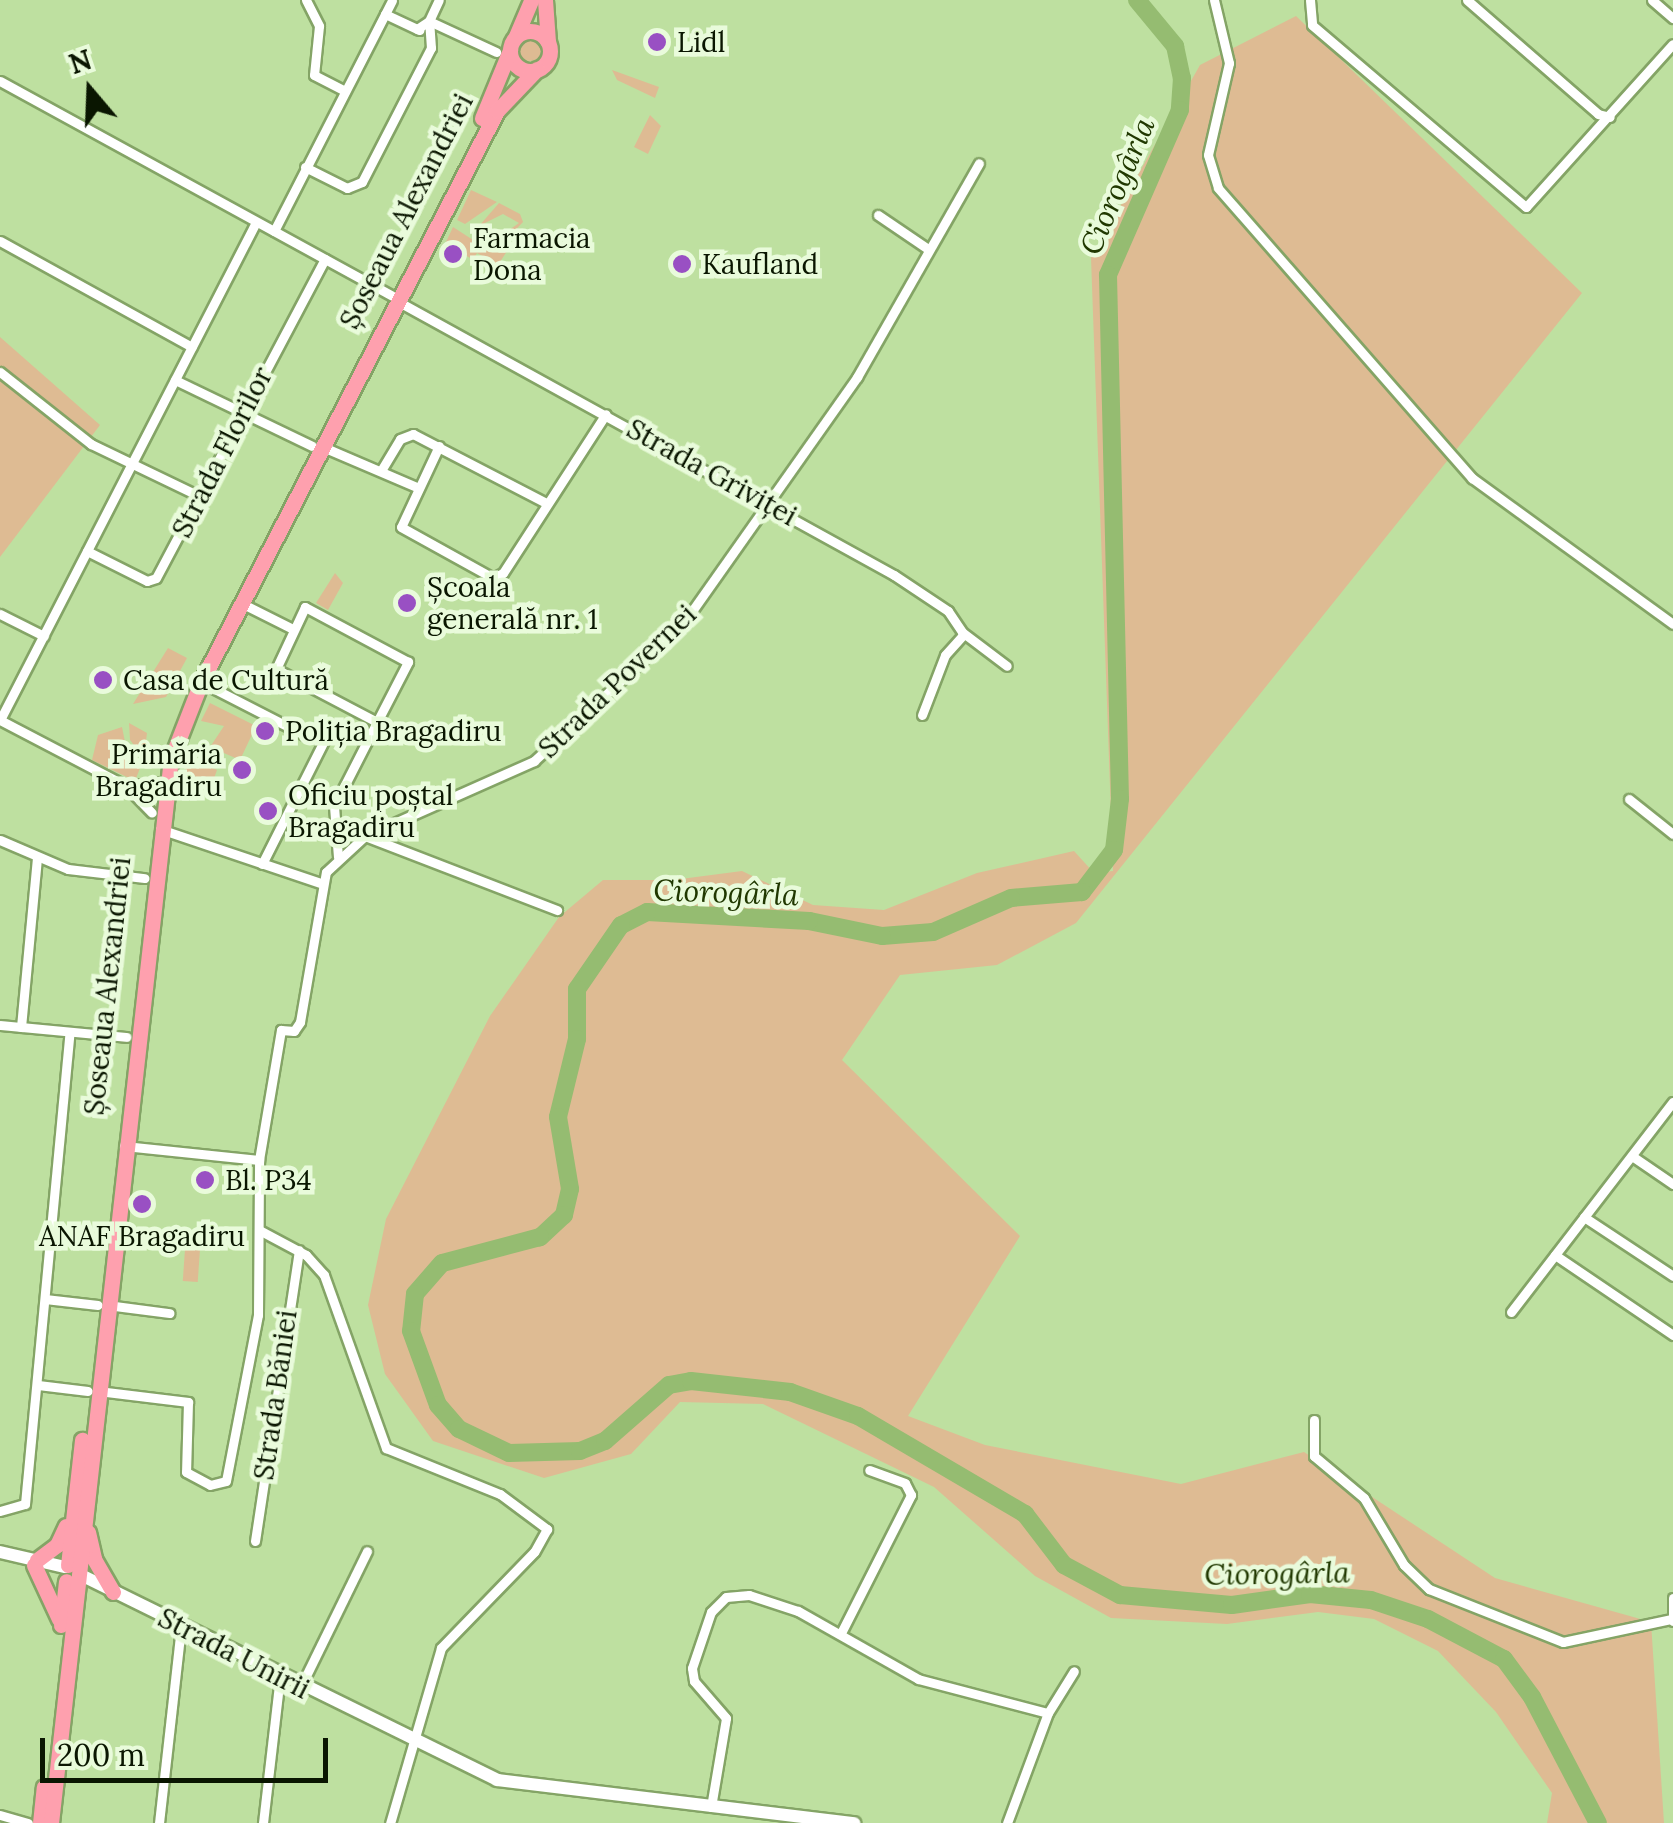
<!DOCTYPE html>
<html>
<head>
<meta charset="utf-8">
<style>
  body { margin:0 }
  #map { position:relative; width:1673px; height:1823px; overflow:hidden; background:#bee0a0; font-family:Lora,serif }
  div>[style] { position:absolute }
  [style*='--x'] { left:calc(var(--x)*1px); top:calc(var(--y)*1px); width:calc(var(--w)*1px); rotate:calc(var(--a)*1deg) }
  .green>* { inset:0; background:#debb93; transform-origin:0 0 }
  .round { border-radius:50% }
  .river>* { height:18px; margin:-9px; padding:0 9px; transform-origin:9px; border-radius:9px; background:#95bc71 }
  .roads { filter:drop-shadow(2px 0 #84a466) drop-shadow(-2px 0 #84a466) drop-shadow(0 2px #84a466) drop-shadow(0 -2px #84a466) }
  .minor>* { height:9px; margin:-4.5px; padding:0 4.5px; transform-origin:4.5px; border-radius:4.5px; background:#fff }
  .secondary>* { height:12px; margin:-6px; padding:0 6px; transform-origin:6px; border-radius:6px; background:#fff }
  .trunk>* { height:15px; margin:-7.5px; padding:0 7.5px; transform-origin:7.5px; border-radius:7.5px; background:#fea0ae }
  .trunk>.ring { margin:-7.5px; padding:0; box-sizing:content-box; background:none; border:15px solid #fea0ae; border-radius:50% }
  .dots>* { width:28px; height:28px; translate:-50% -50%; box-sizing:border-box; border:5px solid #e9fbdb; border-radius:50% }
  span { translate:-50% -50%; white-space:nowrap; text-align:center; line-height:1.15; -webkit-text-stroke:9px #e9fbdb; paint-order:stroke }
  .poi-label { font-size:28px; color:#0a1601 }
  .left { translate:0 -50%; text-align:left }
  .right { translate:-100% -50%; text-align:right }
  .street-label { font-size:28px; color:#0a1601 }
  .water-label { font-size:30px; color:#203800; font-style:italic }
  .north { position:absolute; left:40px; top:40px; width:100px; height:100px; -webkit-text-stroke:8px #e9fbdb; paint-order:stroke; rotate:341deg; font-size:28px; font-weight:700; line-height:40px; text-align:center; color:#0a1601 }
  .north::after { content:''; display:block; margin:auto; width:35px; height:45px; background:#0a1601; clip-path:polygon(50% 0,100% 100%,50% 72%,0 100%) }
  .scale { position:absolute; left:40px; top:1738px; width:288px; height:45px; box-sizing:border-box; border:5px solid #0a1601; border-top:0; padding-left:12px; font-size:30px; line-height:35px; white-space:nowrap; color:#0a1601; -webkit-text-stroke:8px #e9fbdb; paint-order:stroke }
</style>
</head>
<body>
<div id="map">
  <div class="green">
    <div style="clip-path:polygon(1296px 16px,1582px 293px,1076px 923px,997px 965px,900px 975px,842px 1060px,1020px 1236px,908px 1416px,985px 1445px,1181px 1484px,1304px 1452px,1495px 1578px,1651px 1622px,1664px 1823px,1547px 1823px,1552px 1793px,1496px 1712px,1438px 1651px,1374px 1619px,1318px 1612px,1227px 1624px,1111px 1618px,1035px 1576px,934px 1487px,763px 1404px,680px 1402px,631px 1454px,544px 1478px,433px 1441px,385px 1374px,368px 1305px,386px 1219px,490px 1016px,559px 917px,603px 880px,673px 880px,742px 871px,813px 905px,884px 910px,977px 873px,1074px 851px,1094px 873px,1113px 871px,1091px 258px,1200px 65px)"></div>
    <div class="round" style="left:518px;top:37px;width:24px;height:24px"></div>
    <div style="clip-path:polygon(612px 70px,659px 87px,655px 98px,617px 80px)"></div>
    <div style="clip-path:polygon(650px 115px,661px 126px,648px 154px,634px 147px)"></div>
    <div style="clip-path:polygon(471px 190px,497px 202px,465px 224px,457px 220px)"></div>
    <div style="clip-path:polygon(499px 203px,520px 214px,523px 222px,502px 244px,486px 246px,519px 223px,503px 214px,479px 226px)"></div>
    <div style="clip-path:polygon(453px 227px,487px 249px,511px 245px,498px 265px,477px 253px,473px 260px,446px 242px)"></div>
    <div style="clip-path:polygon(0 337px,100px 425px,0 557px)"></div>
    <div style="clip-path:polygon(335px 573px,343px 583px,328px 610px,316px 603px)"></div>
    <div style="clip-path:polygon(168px 648px,187px 658px,166px 697px,133px 704px)"></div>
    <div style="clip-path:polygon(210px 703px,256px 726px,240px 760px,210px 747px,224px 726px,201px 721px)"></div>
    <div style="clip-path:polygon(129px 723px,147px 733px,144px 758px,130px 740px)"></div>
    <div style="clip-path:polygon(122px 727px,126px 747px,119px 760px,128px 749px,142px 763px,135px 781px,92px 760px,98px 735px)"></div>
    <div style="clip-path:polygon(188px 756px,217px 770px,212px 784px,185px 772px)"></div>
    <div style="left:185px;top:1249px;width:15px;height:32px;rotate:4deg"></div>
  </div>
  <div class="river">
    <div style="--x:1137;--y:0;--w:60;--a:50.4"></div>
    <div style="--x:1175;--y:46;--w:33;--a:78"></div>
    <div style="--x:1182;--y:78;--w:32;--a:94"></div>
    <div style="--x:1180;--y:110;--w:180;--a:113.6"></div>
    <div style="--x:1108;--y:275;--w:524;--a:88.69"></div>
    <div style="--x:1120;--y:799;--w:51;--a:96.7"></div>
    <div style="--x:1114;--y:850;--w:53;--a:127.3"></div>
    <div style="--x:1082;--y:892;--w:71;--a:175.2"></div>
    <div style="--x:1011;--y:898;--w:85;--a:156.4"></div>
    <div style="--x:933;--y:932;--w:51;--a:175.5"></div>
    <div style="--x:882;--y:936;--w:75;--a:-168.4"></div>
    <div style="--x:809;--y:921;--w:162;--a:-176.8"></div>
    <div style="--x:647;--y:912;--w:29;--a:153"></div>
    <div style="--x:621;--y:925;--w:78;--a:124.5"></div>
    <div style="--x:577;--y:989;--w:50;--a:90"></div>
    <div style="--x:577;--y:1039;--w:80;--a:103.7"></div>
    <div style="--x:558;--y:1117;--w:73;--a:80.5"></div>
    <div style="--x:570;--y:1189;--w:27;--a:103"></div>
    <div style="--x:564;--y:1215;--w:33;--a:137"></div>
    <div style="--x:540;--y:1237;--w:101;--a:165.1"></div>
    <div style="--x:442;--y:1263;--w:41;--a:131.1"></div>
    <div style="--x:415;--y:1294;--w:37;--a:96"></div>
    <div style="--x:411;--y:1331;--w:79;--a:70"></div>
    <div style="--x:438;--y:1405;--w:32;--a:49"></div>
    <div style="--x:459;--y:1429;--w:55;--a:25.6"></div>
    <div style="--x:509;--y:1453;--w:71;--a:-1.6"></div>
    <div style="--x:580;--y:1451;--w:27;--a:-22"></div>
    <div style="--x:605;--y:1441;--w:85;--a:-41.2"></div>
    <div style="--x:669;--y:1385;--w:22;--a:-10"></div>
    <div style="--x:691;--y:1381;--w:100;--a:6.3"></div>
    <div style="--x:790;--y:1392;--w:72;--a:19.4"></div>
    <div style="--x:858;--y:1416;--w:194;--a:30.4"></div>
    <div style="--x:1025;--y:1514;--w:64;--a:52.6"></div>
    <div style="--x:1064;--y:1565;--w:64;--a:28.2"></div>
    <div style="--x:1120;--y:1595;--w:112;--a:5.1"></div>
    <div style="--x:1232;--y:1605;--w:79;--a:-8"></div>
    <div style="--x:1310;--y:1594;--w:61;--a:5.6"></div>
    <div style="--x:1371;--y:1600;--w:60;--a:18.4"></div>
    <div style="--x:1428;--y:1619;--w:86;--a:27.8"></div>
    <div style="--x:1504;--y:1659;--w:47;--a:53.6"></div>
    <div style="--x:1532;--y:1697;--w:142;--a:62.4"></div>
  </div>
  <div class="roads">
    <div class="minor">
      <div style="--x:306;--y:0;--w:29;--a:63"></div>
      <div style="--x:319;--y:26;--w:49;--a:95.8"></div>
      <div style="--x:314;--y:75;--w:35;--a:27"></div>
      <div style="--x:1214;--y:0;--w:65;--a:76.6"></div>
      <div style="--x:1229;--y:63;--w:94;--a:102.9"></div>
      <div style="--x:1208;--y:155;--w:34;--a:73"></div>
      <div style="--x:1218;--y:188;--w:386;--a:48.8"></div>
      <div style="--x:1472;--y:478;--w:248;--a:36"></div>
      <div style="--x:1310;--y:0;--w:25;--a:85"></div>
      <div style="--x:1312;--y:25;--w:281;--a:40.4"></div>
      <div style="--x:1526;--y:207;--w:219;--a:-48"></div>
      <div style="--x:1467;--y:0;--w:174;--a:41"></div>
      <div style="--x:1598;--y:114;--w:12;--a:14"></div>
      <div style="--x:1652;--y:0;--w:28;--a:41"></div>
      <div style="--x:385;--y:14;--w:38;--a:25"></div>
      <div style="--x:417;--y:29;--w:14;--a:-34"></div>
      <div style="--x:429;--y:21;--w:74;--a:24.8"></div>
      <div style="--x:0;--y:81;--w:446;--a:28.7"></div>
      <div style="--x:305;--y:167;--w:47;--a:26.6"></div>
      <div style="--x:347;--y:188;--w:16;--a:-22"></div>
      <div style="--x:362;--y:182;--w:151;--a:-62.8"></div>
      <div style="--x:431;--y:48;--w:27;--a:-94"></div>
      <div style="--x:429;--y:21;--w:23;--a:-65"></div>
      <div style="--x:878;--y:215;--w:60;--a:34.2"></div>
      <div style="--x:274;--y:231;--w:259;--a:-62.9"></div>
      <div style="--x:0;--y:241;--w:219;--a:28.9"></div>
      <div style="--x:399;--y:302;--w:565;--a:28.88"></div>
      <div style="--x:894;--y:575;--w:65;--a:33.7"></div>
      <div style="--x:948;--y:611;--w:25;--a:56"></div>
      <div style="--x:962;--y:632;--w:56;--a:37.1"></div>
      <div style="--x:0;--y:372;--w:116;--a:38.4"></div>
      <div style="--x:91;--y:444;--w:120;--a:25.7"></div>
      <div style="--x:175;--y:380;--w:152;--a:25.7"></div>
      <div style="--x:439;--y:446;--w:89;--a:115.1"></div>
      <div style="--x:401;--y:527;--w:105;--a:29"></div>
      <div style="--x:493;--y:578;--w:11;--a:-27"></div>
      <div style="--x:503;--y:573;--w:189;--a:-57.1"></div>
      <div style="--x:323;--y:447;--w:102;--a:23.1"></div>
      <div style="--x:382;--y:469;--w:35;--a:-59"></div>
      <div style="--x:400;--y:439;--w:14;--a:-21"></div>
      <div style="--x:413;--y:434;--w:150;--a:27.4"></div>
      <div style="--x:87;--y:551;--w:67;--a:26.6"></div>
      <div style="--x:147;--y:581;--w:9;--a:-18"></div>
      <div style="--x:156;--y:578;--w:361;--a:-62.1"></div>
      <div style="--x:241;--y:603;--w:58;--a:26.6"></div>
      <div style="--x:0;--y:614;--w:49;--a:26.6"></div>
      <div style="--x:201;--y:682;--w:120;--a:27.2"></div>
      <div style="--x:308;--y:737;--w:61;--a:-0.9"></div>
      <div style="--x:922;--y:715;--w:64;--a:-69"></div>
      <div style="--x:945;--y:655;--w:28;--a:-48"></div>
      <div style="--x:0;--y:720;--w:560;--a:-62.79"></div>
      <div style="--x:0;--y:720;--w:142;--a:27.6"></div>
      <div style="--x:126;--y:786;--w:37;--a:46"></div>
      <div style="--x:126;--y:786;--w:31;--a:-7"></div>
      <div style="--x:1629;--y:799;--w:56;--a:38.5"></div>
      <div style="--x:160;--y:829;--w:172;--a:18.6"></div>
      <div style="--x:365;--y:836;--w:206;--a:21.1"></div>
      <div style="--x:0;--y:840;--w:74;--a:23.1"></div>
      <div style="--x:68;--y:869;--w:77;--a:6.8"></div>
      <div style="--x:338;--y:857;--w:51;--a:-94.5"></div>
      <div style="--x:334;--y:806;--w:94;--a:-62.9"></div>
      <div style="--x:377;--y:722;--w:68;--a:-62.7"></div>
      <div style="--x:408;--y:662;--w:117;--a:-151.9"></div>
      <div style="--x:305;--y:607;--w:68;--a:115.1"></div>
      <div style="--x:276;--y:669;--w:114;--a:27.7"></div>
      <div style="--x:377;--y:722;--w:31;--a:27"></div>
      <div style="--x:262;--y:864;--w:140;--a:-63.3"></div>
      <div style="--x:0;--y:1025;--w:127;--a:5.4"></div>
      <div style="--x:21;--y:1027;--w:169;--a:-84.6"></div>
      <div style="--x:124;--y:1146;--w:136;--a:5.9"></div>
      <div style="--x:1632;--y:1156;--w:50;--a:34.3"></div>
      <div style="--x:1584;--y:1217;--w:107;--a:33.5"></div>
      <div style="--x:261;--y:1231;--w:51;--a:28.1"></div>
      <div style="--x:306;--y:1255;--w:27;--a:48"></div>
      <div style="--x:324;--y:1275;--w:184;--a:70.3"></div>
      <div style="--x:386;--y:1448;--w:123;--a:22"></div>
      <div style="--x:500;--y:1494;--w:59;--a:36.7"></div>
      <div style="--x:547;--y:1529;--w:26;--a:119"></div>
      <div style="--x:534;--y:1552;--w:134;--a:134.1"></div>
      <div style="--x:441;--y:1648;--w:182;--a:106.2"></div>
      <div style="--x:1555;--y:1255;--w:143;--a:34.1"></div>
      <div style="--x:45;--y:1299;--w:53;--a:6.5"></div>
      <div style="--x:107;--y:1305;--w:63;--a:7.4"></div>
      <div style="--x:1511;--y:1312;--w:265;--a:-52.4"></div>
      <div style="--x:38;--y:1385;--w:50;--a:6.8"></div>
      <div style="--x:98;--y:1391;--w:91;--a:7"></div>
      <div style="--x:188;--y:1402;--w:70;--a:91.6"></div>
      <div style="--x:186;--y:1472;--w:27;--a:28"></div>
      <div style="--x:210;--y:1485;--w:16;--a:-14"></div>
      <div style="--x:226;--y:1481;--w:169;--a:-79.1"></div>
      <div style="--x:258;--y:1315;--w:155;--a:-89.6"></div>
      <div style="--x:259;--y:1160;--w:132;--a:-80.4"></div>
      <div style="--x:281;--y:1030;--w:13;--a:4"></div>
      <div style="--x:294;--y:1031;--w:11;--a:-56"></div>
      <div style="--x:300;--y:1022;--w:152;--a:-80.2"></div>
      <div style="--x:326;--y:872;--w:53;--a:-42.7"></div>
      <div style="--x:365;--y:836;--w:185;--a:-23.9"></div>
      <div style="--x:534;--y:761;--w:206;--a:-42.8"></div>
      <div style="--x:685;--y:621;--w:299;--a:-54.8"></div>
      <div style="--x:857;--y:377;--w:246;--a:-60.3"></div>
      <div style="--x:1314;--y:1420;--w:36;--a:90"></div>
      <div style="--x:1314;--y:1456;--w:65;--a:40"></div>
      <div style="--x:1364;--y:1498;--w:78;--a:59.2"></div>
      <div style="--x:1404;--y:1565;--w:35;--a:44"></div>
      <div style="--x:1429;--y:1589;--w:144;--a:21.6"></div>
      <div style="--x:1563;--y:1642;--w:110;--a:-12"></div>
      <div style="--x:0;--y:1511;--w:26;--a:-16"></div>
      <div style="--x:25;--y:1504;--w:474;--a:-84.6"></div>
      <div style="--x:255;--y:1541;--w:294;--a:-81.4"></div>
      <div style="--x:1673;--y:1598;--w:23;--a:90"></div>
      <div style="--x:841;--y:1633;--w:155;--a:-63.1"></div>
      <div style="--x:911;--y:1495;--w:13;--a:-117"></div>
      <div style="--x:905;--y:1483;--w:38;--a:-160"></div>
      <div style="--x:301;--y:1686;--w:150;--a:-63.9"></div>
      <div style="--x:711;--y:1807;--w:90;--a:-80.4"></div>
      <div style="--x:726;--y:1718;--w:49;--a:-130.9"></div>
      <div style="--x:694;--y:1681;--w:13;--a:-99"></div>
      <div style="--x:692;--y:1668;--w:59;--a:-71.3"></div>
      <div style="--x:711;--y:1612;--w:21;--a:-45"></div>
      <div style="--x:726;--y:1597;--w:23;--a:-5"></div>
      <div style="--x:749;--y:1595;--w:52;--a:18.1"></div>
      <div style="--x:798;--y:1611;--w:138;--a:29.5"></div>
      <div style="--x:918;--y:1679;--w:134;--a:14.7"></div>
      <div style="--x:0;--y:1815;--w:29;--a:16"></div>
      <div style="--x:159;--y:1823;--w:197;--a:-83.6"></div>
      <div style="--x:263;--y:1823;--w:149;--a:-83.4"></div>
      <div style="--x:1007;--y:1823;--w:117;--a:-69.6"></div>
      <div style="--x:1048;--y:1713;--w:49;--a:-58.2"></div>
    </div>
    <div class="secondary">
      <div style="--x:0;--y:1552;--w:67;--a:13"></div>
      <div style="--x:81;--y:1575;--w:464;--a:26.2"></div>
      <div style="--x:497;--y:1780;--w:360;--a:6.9"></div>
    </div>
    <div class="trunk">
      <div style="--x:545;--y:0;--w:42;--a:85.9"></div>
      <div class="ring" style="left:510px;top:31px;width:25px;height:25px"></div>
      <div style="--x:516;--y:36;--w:39;--a:-67"></div>
      <div style="--x:482;--y:118;--w:74;--a:-67.6"></div>
      <div style="--x:88;--y:1532;--w:28;--a:77"></div>
      <div style="--x:94;--y:1559;--w:38;--a:60"></div>
      <div style="--x:37;--y:1560;--w:25;--a:-37"></div>
      <div style="--x:57;--y:1545;--w:21;--a:-65"></div>
      <div style="--x:34;--y:1565;--w:60;--a:65.2"></div>
      <div style="--x:68;--y:1565;--w:126;--a:-83.6"></div>
      <div style="--x:61;--y:1625;--w:44;--a:-83.5"></div>
      <div style="--x:40;--y:1823;--w:36;--a:-84"></div>
      <div style="--x:51;--y:1823;--w:1071;--a:-83.57"></div>
      <div style="--x:171;--y:759;--w:83;--a:-68.7"></div>
      <div style="--x:201;--y:682;--w:643;--a:-62.6"></div>
      <div style="--x:497;--y:111;--w:58;--a:-46.4"></div>
    </div>
  </div>
  <div class="dots">
    <div style="left:657px;top:42px;background:#9950c3"></div>
    <div style="left:453px;top:254px;background:#9950c3"></div>
    <div style="left:682px;top:264px;background:#9950c3"></div>
    <div style="left:407px;top:603px;background:#9950c3"></div>
    <div style="left:103px;top:680px;background:#9950c3"></div>
    <div style="left:265px;top:731px;background:#9950c3"></div>
    <div style="left:242px;top:770px;background:#9950c3"></div>
    <div style="left:268px;top:811px;background:#9950c3"></div>
    <div style="left:205px;top:1180px;background:#9950c3"></div>
    <div style="left:142px;top:1204px;background:#9950c3"></div>
  </div>
  <div class="poi-label">
    <span class="left" style="left:677px;top:42px">Lidl</span>
    <span class="left" style="left:473px;top:254px">Farmacia<br>Dona</span>
    <span class="left" style="left:702px;top:264px">Kaufland</span>
    <span class="left" style="left:427px;top:603px">Școala<br>generală nr. 1</span>
    <span class="left" style="left:123px;top:680px">Casa de Cultură</span>
    <span class="left" style="left:285px;top:731px">Poliția Bragadiru</span>
    <span class="right" style="left:222px;top:770px">Primăria<br>Bragadiru</span>
    <span class="left" style="left:288px;top:811px">Oficiu poștal<br>Bragadiru</span>
    <span class="left" style="left:225px;top:1180px">Bl. P34</span>
    <span style="left:142px;top:1236px">ANAF Bragadiru</span>
  </div>
  <div class="street-label">
    <span style="left:406px;top:211px;rotate:-63deg">Șoseaua Alexandriei</span>
    <span style="left:222px;top:452px;rotate:-63deg">Strada Florilor</span>
    <span style="left:712px;top:472px;rotate:29deg">Strada Griviței</span>
    <span style="left:617px;top:681px;rotate:-44deg">Strada Povernei</span>
    <span style="left:107px;top:986px;rotate:-84deg">Șoseaua Alexandriei</span>
    <span style="left:275px;top:1395px;rotate:-82deg">Strada Băniei</span>
    <span style="left:234px;top:1653px;rotate:27deg">Strada Unirii</span>
  </div>
  <div class="water-label">
    <span style="left:1117px;top:186px;rotate:-67deg">Ciorogârla</span>
    <span style="left:726px;top:892px;rotate:2deg">Ciorogârla</span>
    <span style="left:1277px;top:1573px;rotate:-1deg">Ciorogârla</span>
  </div>
  <div class="north">N</div>
  <div class="scale">200 m</div>
</div>
</body>
</html>
